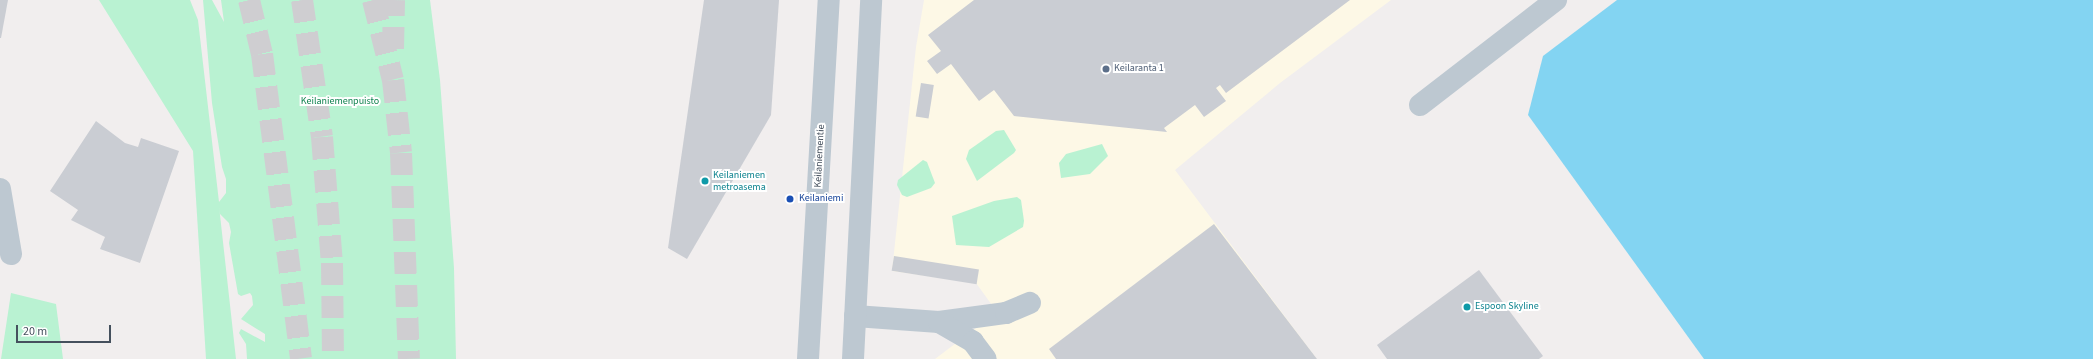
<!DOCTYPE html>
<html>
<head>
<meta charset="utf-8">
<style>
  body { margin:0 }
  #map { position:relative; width:2093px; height:359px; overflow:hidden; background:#f1eeee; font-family:"Source Sans 3",sans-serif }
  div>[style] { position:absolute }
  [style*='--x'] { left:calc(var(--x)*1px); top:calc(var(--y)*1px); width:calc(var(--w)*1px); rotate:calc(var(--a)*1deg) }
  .commercial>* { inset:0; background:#fdf8e6 }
  .green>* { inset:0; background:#b9f2d2 }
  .water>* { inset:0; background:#83d4f2 }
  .building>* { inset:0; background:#cacdd3; transform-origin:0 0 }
  .highway-tunnel>* { height:22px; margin-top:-11px; transform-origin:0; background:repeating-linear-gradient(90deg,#cfced1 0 22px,transparent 0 33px) }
  .minor>* { height:22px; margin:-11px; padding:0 11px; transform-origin:11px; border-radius:11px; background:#bdc8d1 }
  .dots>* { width:11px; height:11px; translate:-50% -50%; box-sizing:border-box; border:2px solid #fff; border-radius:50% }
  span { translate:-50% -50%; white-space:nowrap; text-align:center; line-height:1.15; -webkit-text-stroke:4px #fff; paint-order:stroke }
  .service-label { font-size:10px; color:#4e5e75 }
  .left { translate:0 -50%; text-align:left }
  .park-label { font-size:10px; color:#118350 }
  .street-label { font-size:10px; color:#45505d }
  .culture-label { font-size:10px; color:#0d838f }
  .transit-label { font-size:10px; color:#164399 }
  .scale { position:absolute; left:16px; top:325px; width:95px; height:18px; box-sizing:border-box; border:2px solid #45505d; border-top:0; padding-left:5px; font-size:12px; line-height:14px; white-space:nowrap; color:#45505d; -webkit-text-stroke:3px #fff; paint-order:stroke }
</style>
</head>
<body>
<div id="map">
  <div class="commercial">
    <div style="clip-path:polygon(924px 0,1391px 0,1280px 83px,1175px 170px,1317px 359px,935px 359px,997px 312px,976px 283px,892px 271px,916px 47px)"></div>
  </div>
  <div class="green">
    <div style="clip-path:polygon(99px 0,190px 0,198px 20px,219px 202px,226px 193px,226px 179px,222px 167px,212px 103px,203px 0,212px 0,224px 22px,221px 0,430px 0,440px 80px,454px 268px,456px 359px,247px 359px,246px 344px,239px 333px,241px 329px,265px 342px,265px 334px,241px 319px,253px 305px,252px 296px,250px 293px,241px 296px,238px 294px,229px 243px,231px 232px,229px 223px,220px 214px,219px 206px,236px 359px,206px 359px,193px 151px)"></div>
    <div style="clip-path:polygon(1004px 130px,1016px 150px,1014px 153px,977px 181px,966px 159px,969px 150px,996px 131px)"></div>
    <div style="clip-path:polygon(1102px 144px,1108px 156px,1090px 174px,1061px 178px,1059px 163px,1066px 154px)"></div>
    <div style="clip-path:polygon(923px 160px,927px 162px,935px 183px,931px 188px,907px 197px,902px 195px,897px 185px,898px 180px)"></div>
    <div style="clip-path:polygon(1017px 197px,1021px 200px,1024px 221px,1023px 227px,989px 247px,956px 245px,952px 216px,994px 201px)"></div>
    <div style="clip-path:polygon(11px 293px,56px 304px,63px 359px,1px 359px)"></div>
  </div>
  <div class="water">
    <div style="clip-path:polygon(1617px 0,2093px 0,2093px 359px,1704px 359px,1528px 115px,1543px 56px)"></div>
  </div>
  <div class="building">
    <div style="clip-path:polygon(0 0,8px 0,1px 38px,0 38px)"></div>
    <div style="clip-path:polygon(704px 0,779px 0,771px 115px,687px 259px,668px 248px)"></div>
    <div style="clip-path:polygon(974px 0,1350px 0,1226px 93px,1220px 85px,1216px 88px,1226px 101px,1204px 117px,1195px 105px,1164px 128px,1167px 132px,1014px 116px,994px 90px,979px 101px,951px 64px,937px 74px,927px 61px,941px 51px,928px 35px)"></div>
    <div style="left:921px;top:83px;width:13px;height:34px;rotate:9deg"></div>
    <div style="clip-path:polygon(96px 121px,125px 143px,138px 147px,141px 138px,179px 151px,140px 263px,100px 249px,105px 237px,71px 220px,78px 210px,50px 191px)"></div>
    <div style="clip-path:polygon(1214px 224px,1317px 359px,1056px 359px,1049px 349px)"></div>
    <div style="left:894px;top:256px;width:86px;height:15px;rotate:9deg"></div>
    <div style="clip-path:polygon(1479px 270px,1543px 356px,1539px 359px,1387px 359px,1377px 345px)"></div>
  </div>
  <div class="highway-tunnel">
    <div style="--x:249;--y:0;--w:56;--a:76.5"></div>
    <div style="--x:262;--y:54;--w:307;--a:82.7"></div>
    <div style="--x:302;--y:0;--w:138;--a:81.7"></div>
    <div style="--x:322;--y:137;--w:126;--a:85.5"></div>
    <div style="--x:332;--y:263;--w:96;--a:89.4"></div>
    <div style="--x:373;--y:0;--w:82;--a:76"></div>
    <div style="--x:393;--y:80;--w:73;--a:83.7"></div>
    <div style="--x:401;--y:153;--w:206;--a:87.8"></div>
    <div style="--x:393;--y:49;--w:49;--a:-88.8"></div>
  </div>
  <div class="minor">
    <div style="--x:1420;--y:105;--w:172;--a:-37.7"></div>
    <div style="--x:0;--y:189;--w:66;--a:80.4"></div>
    <div style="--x:855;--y:316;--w:84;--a:4.1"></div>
    <div style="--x:939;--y:322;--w:68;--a:-7.7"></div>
    <div style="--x:1006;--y:313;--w:26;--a:-23"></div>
    <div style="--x:939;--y:322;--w:39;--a:30"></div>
    <div style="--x:973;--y:342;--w:21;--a:53"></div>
    <div style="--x:808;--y:359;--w:360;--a:-86.7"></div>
    <div style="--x:853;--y:359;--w:359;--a:-87.1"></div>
  </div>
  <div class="dots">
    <div style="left:1106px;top:69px;background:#5c6f8a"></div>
    <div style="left:705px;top:181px;background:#0f9aa8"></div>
    <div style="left:790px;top:199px;background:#1a4fb4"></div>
    <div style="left:1467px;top:307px;background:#0f9aa8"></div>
  </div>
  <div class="service-label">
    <span class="left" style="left:1114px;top:69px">Keilaranta 1</span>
  </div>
  <div class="park-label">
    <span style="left:340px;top:102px">Keilaniemenpuisto</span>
  </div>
  <div class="street-label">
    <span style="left:820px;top:156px;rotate:-87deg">Keilaniementie</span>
  </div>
  <div class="culture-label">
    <span class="left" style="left:713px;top:181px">Keilaniemen<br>metroasema</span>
    <span class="left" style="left:1475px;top:307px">Espoon Skyline</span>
  </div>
  <div class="transit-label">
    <span class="left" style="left:799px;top:199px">Keilaniemi</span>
  </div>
  <div class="scale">20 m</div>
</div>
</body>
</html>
